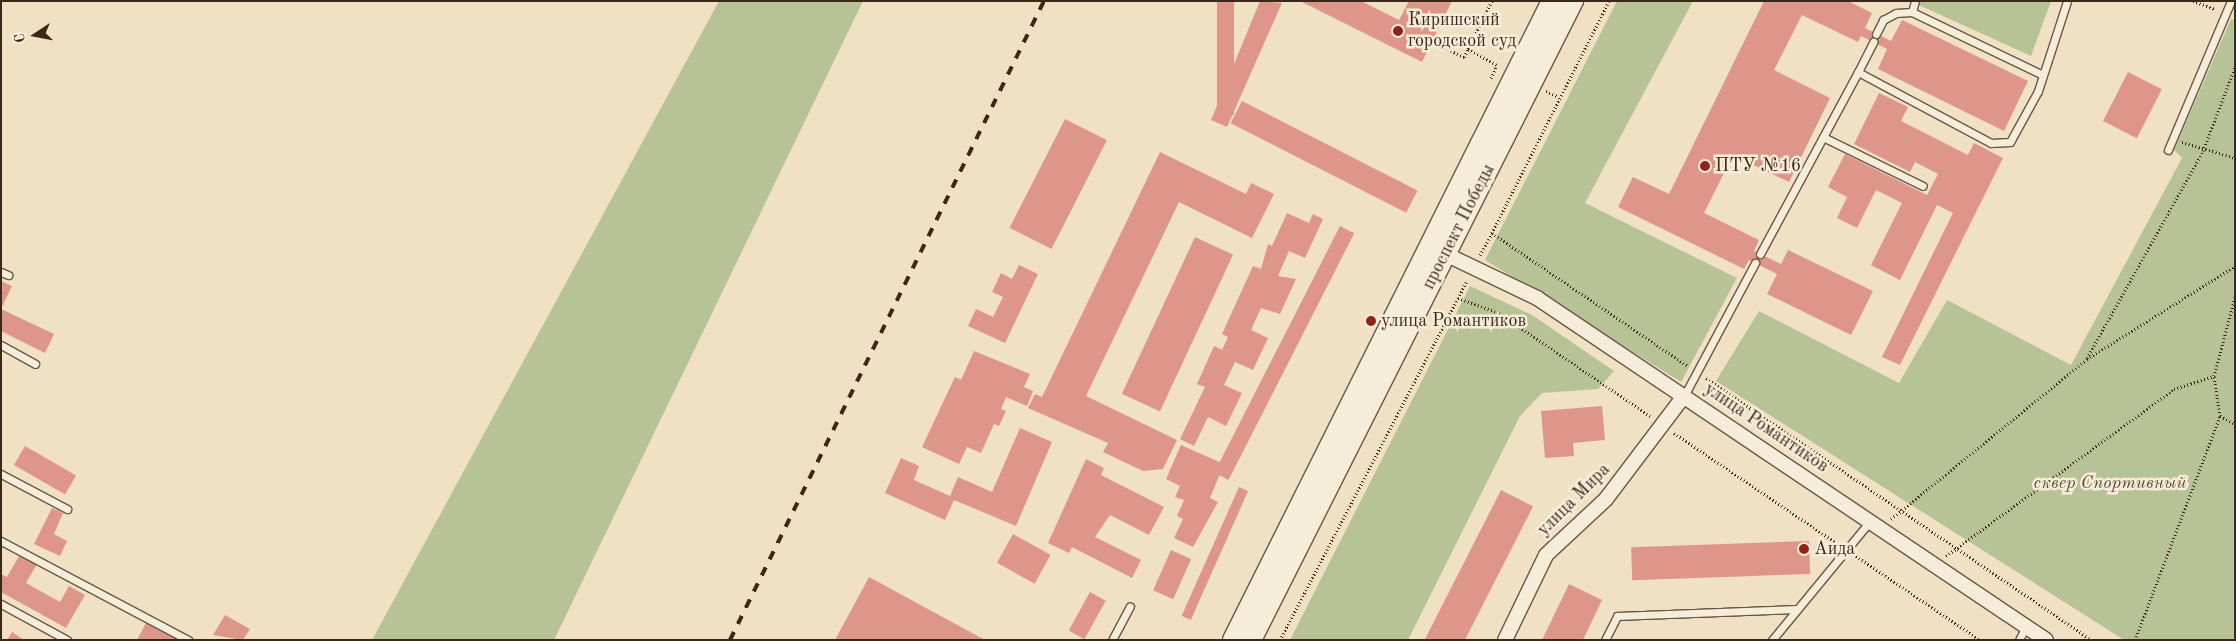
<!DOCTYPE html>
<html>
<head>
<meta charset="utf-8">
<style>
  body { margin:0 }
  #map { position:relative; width:2236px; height:641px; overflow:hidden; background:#f0e1c4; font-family:"Old Standard TT",serif }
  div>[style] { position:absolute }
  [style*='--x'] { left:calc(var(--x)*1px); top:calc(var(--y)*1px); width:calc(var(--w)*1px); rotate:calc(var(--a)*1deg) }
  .green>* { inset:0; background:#b7c396 }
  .building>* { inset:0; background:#de968a; transform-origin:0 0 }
  .path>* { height:3px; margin-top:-1.5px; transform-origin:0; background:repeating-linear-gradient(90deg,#3b2816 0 1px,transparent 0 3.5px) }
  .roads { filter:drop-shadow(1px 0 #685642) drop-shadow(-1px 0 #685642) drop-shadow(0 1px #685642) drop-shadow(0 -1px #685642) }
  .lane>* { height:7px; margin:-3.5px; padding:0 3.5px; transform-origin:3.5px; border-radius:3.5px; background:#f5ecd9 }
  .street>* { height:14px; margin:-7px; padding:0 7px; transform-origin:7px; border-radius:7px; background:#f5ecd9 }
  .secondary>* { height:20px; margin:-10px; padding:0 10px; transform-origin:10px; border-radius:10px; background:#f5ecd9 }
  .rail>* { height:4px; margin-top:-2px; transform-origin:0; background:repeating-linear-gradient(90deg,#3b2816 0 9px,transparent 0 18px) }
  .dots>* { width:14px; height:14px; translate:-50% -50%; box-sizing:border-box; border:2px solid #f5ecd9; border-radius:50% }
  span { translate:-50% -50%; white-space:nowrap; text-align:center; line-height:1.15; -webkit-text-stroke:5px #f5ecd9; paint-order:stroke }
  .poi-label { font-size:18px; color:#3b2816 }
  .left { translate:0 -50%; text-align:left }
  .street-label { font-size:18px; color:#3b2816 }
  .park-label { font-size:18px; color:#5a4f36; font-style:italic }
  .frame { position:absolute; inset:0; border:2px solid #3b2816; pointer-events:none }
  .north { position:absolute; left:10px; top:10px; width:50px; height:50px; -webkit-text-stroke:4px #f5ecd9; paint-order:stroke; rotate:259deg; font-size:14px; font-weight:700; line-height:20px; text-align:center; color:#3b2816 }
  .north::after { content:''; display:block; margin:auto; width:18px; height:22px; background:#3b2816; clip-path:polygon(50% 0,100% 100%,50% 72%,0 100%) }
</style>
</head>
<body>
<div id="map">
  <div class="green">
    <div style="clip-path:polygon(719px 1px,863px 1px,554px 640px,372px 640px)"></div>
    <div style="clip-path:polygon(1617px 1px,1693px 1px,1585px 203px,1737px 278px,1681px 382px,1485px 260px)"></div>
    <div style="clip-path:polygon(1910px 1px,2051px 1px,2031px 56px)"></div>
    <div style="clip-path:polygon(2231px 19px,2235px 20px,2235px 640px,2124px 640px,1716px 381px,1759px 311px,1899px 383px,1947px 300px,2071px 365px,2182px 158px,2174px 150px)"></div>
    <div style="clip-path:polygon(1470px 286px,1532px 315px,1614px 371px,1598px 389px,1542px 393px,1520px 416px,1408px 640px,1290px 640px)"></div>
  </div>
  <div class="building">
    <div style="left:1217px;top:1px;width:17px;height:114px"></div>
    <div style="clip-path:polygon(1260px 1px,1282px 3px,1227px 127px,1211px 120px)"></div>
    <div style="clip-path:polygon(1300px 1px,1361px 1px,1399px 20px,1409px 1px,1452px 1px,1422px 62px)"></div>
    <div style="clip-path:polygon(1764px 1px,1848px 1px,1872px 13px,1865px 28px,1891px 41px,1902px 20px,2028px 81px,2004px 131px,1878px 69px,1887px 49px,1861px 36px,1858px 42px,1802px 15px,1774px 70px,1830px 98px,1789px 182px,1733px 155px,1704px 213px,1759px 240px,1754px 251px,1781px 264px,1788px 250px,1873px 291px,1851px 335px,1767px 294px,1777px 274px,1749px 260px,1744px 269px,1618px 207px,1633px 177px,1669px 194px)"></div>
    <div style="left:2128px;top:72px;width:38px;height:55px;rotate:27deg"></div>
    <div style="clip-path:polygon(1879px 93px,1908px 107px,1901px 121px,1968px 155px,1974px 143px,2003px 158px,1900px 365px,1882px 357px,1953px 213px,1937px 205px,1900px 280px,1871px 265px,1902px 203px,1876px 190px,1857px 228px,1837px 218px,1847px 197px,1828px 187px,1845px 154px,1927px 195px,1938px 174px,1915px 162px,1910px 172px,1854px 144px)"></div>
    <div style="left:1242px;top:101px;width:197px;height:25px;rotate:27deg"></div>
    <div style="left:1065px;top:119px;width:47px;height:122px;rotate:27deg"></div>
    <div style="clip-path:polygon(1160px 152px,1246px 194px,1251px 183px,1274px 194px,1252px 238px,1179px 202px,1086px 396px,1177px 440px,1163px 469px,1143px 471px,1103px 452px,1108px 443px,1028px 408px,1035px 394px,1042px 397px)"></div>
    <div style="clip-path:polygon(1287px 213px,1309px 223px,1313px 214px,1323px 219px,1305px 258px,1289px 251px,1278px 276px,1296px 279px,1280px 314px,1261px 308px,1251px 330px,1268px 338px,1253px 370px,1235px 362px,1224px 385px,1242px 393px,1226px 426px,1208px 417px,1194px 446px,1180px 439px,1205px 387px,1197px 384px,1214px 346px,1222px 350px,1228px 337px,1222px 334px,1253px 266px,1261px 269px,1268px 244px,1272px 246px)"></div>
    <div style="left:1340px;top:226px;width:16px;height:277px;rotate:27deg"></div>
    <div style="left:1195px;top:237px;width:42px;height:173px;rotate:25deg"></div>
    <div style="clip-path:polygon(1019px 265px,1038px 274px,1005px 343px,968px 326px,976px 309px,993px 317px,1003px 297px,992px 292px,1001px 273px,1012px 279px)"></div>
    <div style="clip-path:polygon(1px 281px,12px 286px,1px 309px,54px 334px,45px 353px,1px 331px)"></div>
    <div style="clip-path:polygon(974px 351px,1030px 374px,1024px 387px,1033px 391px,1027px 406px,1006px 397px,1001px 409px,1006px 411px,999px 426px,994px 424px,981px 453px,967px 447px,959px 464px,922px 447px,955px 377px,961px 380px)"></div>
    <div style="clip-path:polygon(1602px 406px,1605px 440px,1573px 443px,1574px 456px,1545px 458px,1541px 411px)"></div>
    <div style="clip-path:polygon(1020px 428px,1052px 442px,1016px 526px,954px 500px,945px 520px,885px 493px,901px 458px,919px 466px,914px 480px,950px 496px,958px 477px,992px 492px)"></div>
    <div style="clip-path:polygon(1181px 445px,1224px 464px,1210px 498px,1218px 502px,1193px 547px,1174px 538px,1183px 519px,1177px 516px,1184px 500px,1175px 497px,1180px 486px,1166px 479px)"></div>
    <div style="left:25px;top:446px;width:59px;height:22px;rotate:30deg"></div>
    <div style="clip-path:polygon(1086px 459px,1104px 468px,1101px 475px,1164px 507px,1149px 535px,1110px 515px,1095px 537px,1141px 560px,1132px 578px,1072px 547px,1069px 553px,1048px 543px)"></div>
    <div style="left:1239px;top:487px;width:10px;height:141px;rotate:24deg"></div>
    <div style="left:1501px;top:490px;width:36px;height:167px;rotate:27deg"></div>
    <div style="clip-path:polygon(52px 508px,63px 513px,54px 534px,67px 541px,60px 556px,34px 544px)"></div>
    <div style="left:1013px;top:534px;width:43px;height:33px;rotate:29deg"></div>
    <div style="left:1809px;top:541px;width:33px;height:178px;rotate:88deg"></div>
    <div style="left:1171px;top:550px;width:22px;height:44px;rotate:24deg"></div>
    <div style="clip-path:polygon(20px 554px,37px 564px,26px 583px,60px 602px,69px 586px,85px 595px,66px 628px,1px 592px,1px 574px,7px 577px)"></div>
    <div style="clip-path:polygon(869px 577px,985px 640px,835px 640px)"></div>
    <div style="clip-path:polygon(1569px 584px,1602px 600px,1583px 640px,1542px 640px)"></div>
    <div style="left:1090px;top:592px;width:18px;height:44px;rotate:29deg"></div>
    <div style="clip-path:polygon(225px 615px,250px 629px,243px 640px,213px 635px)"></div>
    <div style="clip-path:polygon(147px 621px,181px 640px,137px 640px)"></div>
    <div style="clip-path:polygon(12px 632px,24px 640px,7px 640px)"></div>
  </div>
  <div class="path">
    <div style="--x:1492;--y:1;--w:54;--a:116.6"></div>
    <div style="--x:1468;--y:49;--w:33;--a:29"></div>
    <div style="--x:1609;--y:1;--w:260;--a:116.8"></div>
    <div style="--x:1492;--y:233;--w:237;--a:34.2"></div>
    <div style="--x:2193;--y:1;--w:23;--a:20"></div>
    <div style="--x:1432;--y:41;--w:36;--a:27"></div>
    <div style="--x:1464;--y:57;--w:9;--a:-63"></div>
    <div style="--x:1491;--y:78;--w:14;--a:-65"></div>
    <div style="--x:1546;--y:91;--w:14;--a:25"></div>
    <div style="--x:2182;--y:142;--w:55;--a:16.8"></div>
    <div style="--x:1480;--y:255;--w:25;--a:-61"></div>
    <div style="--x:1458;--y:298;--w:44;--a:20.1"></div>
    <div style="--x:1499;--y:313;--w:183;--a:34.3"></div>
    <div style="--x:2087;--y:358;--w:237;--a:-60.7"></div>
    <div style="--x:2203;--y:151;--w:90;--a:-69.1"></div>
    <div style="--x:1706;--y:378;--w:467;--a:34.2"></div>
    <div style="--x:2220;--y:416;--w:17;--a:28"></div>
    <div style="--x:1674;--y:433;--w:198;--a:34.1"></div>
    <div style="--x:1891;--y:519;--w:253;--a:-39.2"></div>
    <div style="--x:2087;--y:359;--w:175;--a:-32.1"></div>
    <div style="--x:1856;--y:556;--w:150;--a:34.1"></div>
    <div style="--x:1946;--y:556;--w:283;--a:-36.2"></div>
    <div style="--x:2174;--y:389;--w:42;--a:-18"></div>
    <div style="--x:1280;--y:640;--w:405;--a:-62.5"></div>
    <div style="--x:2135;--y:640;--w:240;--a:-69.2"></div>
    <div style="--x:2220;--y:416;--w:40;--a:-98.5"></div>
    <div style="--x:2214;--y:376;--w:82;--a:-75.1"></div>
  </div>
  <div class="roads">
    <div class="lane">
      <div style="--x:1912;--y:12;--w:11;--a:-75"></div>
      <div style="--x:1876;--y:34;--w:16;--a:-63"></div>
      <div style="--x:1883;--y:20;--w:15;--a:-28"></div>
      <div style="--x:1896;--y:13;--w:16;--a:-4"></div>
      <div style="--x:1912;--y:12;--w:145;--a:25.7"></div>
      <div style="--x:1858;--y:72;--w:34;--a:-63"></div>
      <div style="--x:1823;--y:137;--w:111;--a:26.1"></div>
      <div style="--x:2168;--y:150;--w:162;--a:-67.1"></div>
      <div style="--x:1760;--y:254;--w:207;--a:-61.7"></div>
      <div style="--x:1858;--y:72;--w:151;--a:28.1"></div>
      <div style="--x:1991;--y:143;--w:19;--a:-3"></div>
      <div style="--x:2010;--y:142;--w:58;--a:-61.2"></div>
      <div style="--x:2038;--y:91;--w:95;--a:-72.1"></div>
      <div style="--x:1;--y:272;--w:8;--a:23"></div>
      <div style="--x:1;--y:345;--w:39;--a:29"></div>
      <div style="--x:1684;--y:396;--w:151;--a:-61.9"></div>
      <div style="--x:1;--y:474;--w:75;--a:27.9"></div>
      <div style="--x:1;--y:541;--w:212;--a:27.9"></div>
      <div style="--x:1;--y:604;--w:75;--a:28.6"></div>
      <div style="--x:1112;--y:640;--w:38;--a:-62"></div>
      <div style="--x:1605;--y:640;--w:27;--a:-63"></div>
      <div style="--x:1617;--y:616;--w:180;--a:-2.2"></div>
      <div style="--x:1772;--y:640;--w:154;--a:-50.5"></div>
      <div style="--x:2019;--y:640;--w:16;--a:-63"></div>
    </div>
    <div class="street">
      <div style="--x:1439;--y:251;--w:109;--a:25.6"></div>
      <div style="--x:1537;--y:298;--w:613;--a:33.9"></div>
      <div style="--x:1505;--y:640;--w:94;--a:-64.2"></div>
      <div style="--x:1546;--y:555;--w:82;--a:-43"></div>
      <div style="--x:1606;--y:499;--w:129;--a:-52.9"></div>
    </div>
    <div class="secondary">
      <div style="--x:1233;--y:640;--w:714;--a:-63.47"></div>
      <div style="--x:1251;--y:640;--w:716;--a:-63.26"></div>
    </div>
  </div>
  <div class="rail">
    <div style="--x:730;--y:640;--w:712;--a:-63.83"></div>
  </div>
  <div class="dots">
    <div style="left:1398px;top:31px;background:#8f2418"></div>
    <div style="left:1705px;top:166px;background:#8f2418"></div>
    <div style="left:1371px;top:321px;background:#8f2418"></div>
    <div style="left:1804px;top:549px;background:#8f2418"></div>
  </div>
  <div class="poi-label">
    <span class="left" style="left:1408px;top:31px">Киришский<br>городской суд</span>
    <span class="left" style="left:1715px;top:166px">ПТУ №16</span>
    <span class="left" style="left:1381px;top:321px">улица Романтиков</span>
    <span class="left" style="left:1814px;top:549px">Аида</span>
  </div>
  <div class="street-label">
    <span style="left:1459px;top:227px;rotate:-63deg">проспект Победы</span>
    <span style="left:1766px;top:428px;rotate:34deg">улица Романтиков</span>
    <span style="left:1574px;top:500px;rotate:-45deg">улица Мира</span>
  </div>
  <div class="park-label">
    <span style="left:2110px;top:483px">сквер Спортивный</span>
  </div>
  <div class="frame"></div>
  <div class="north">С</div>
</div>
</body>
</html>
